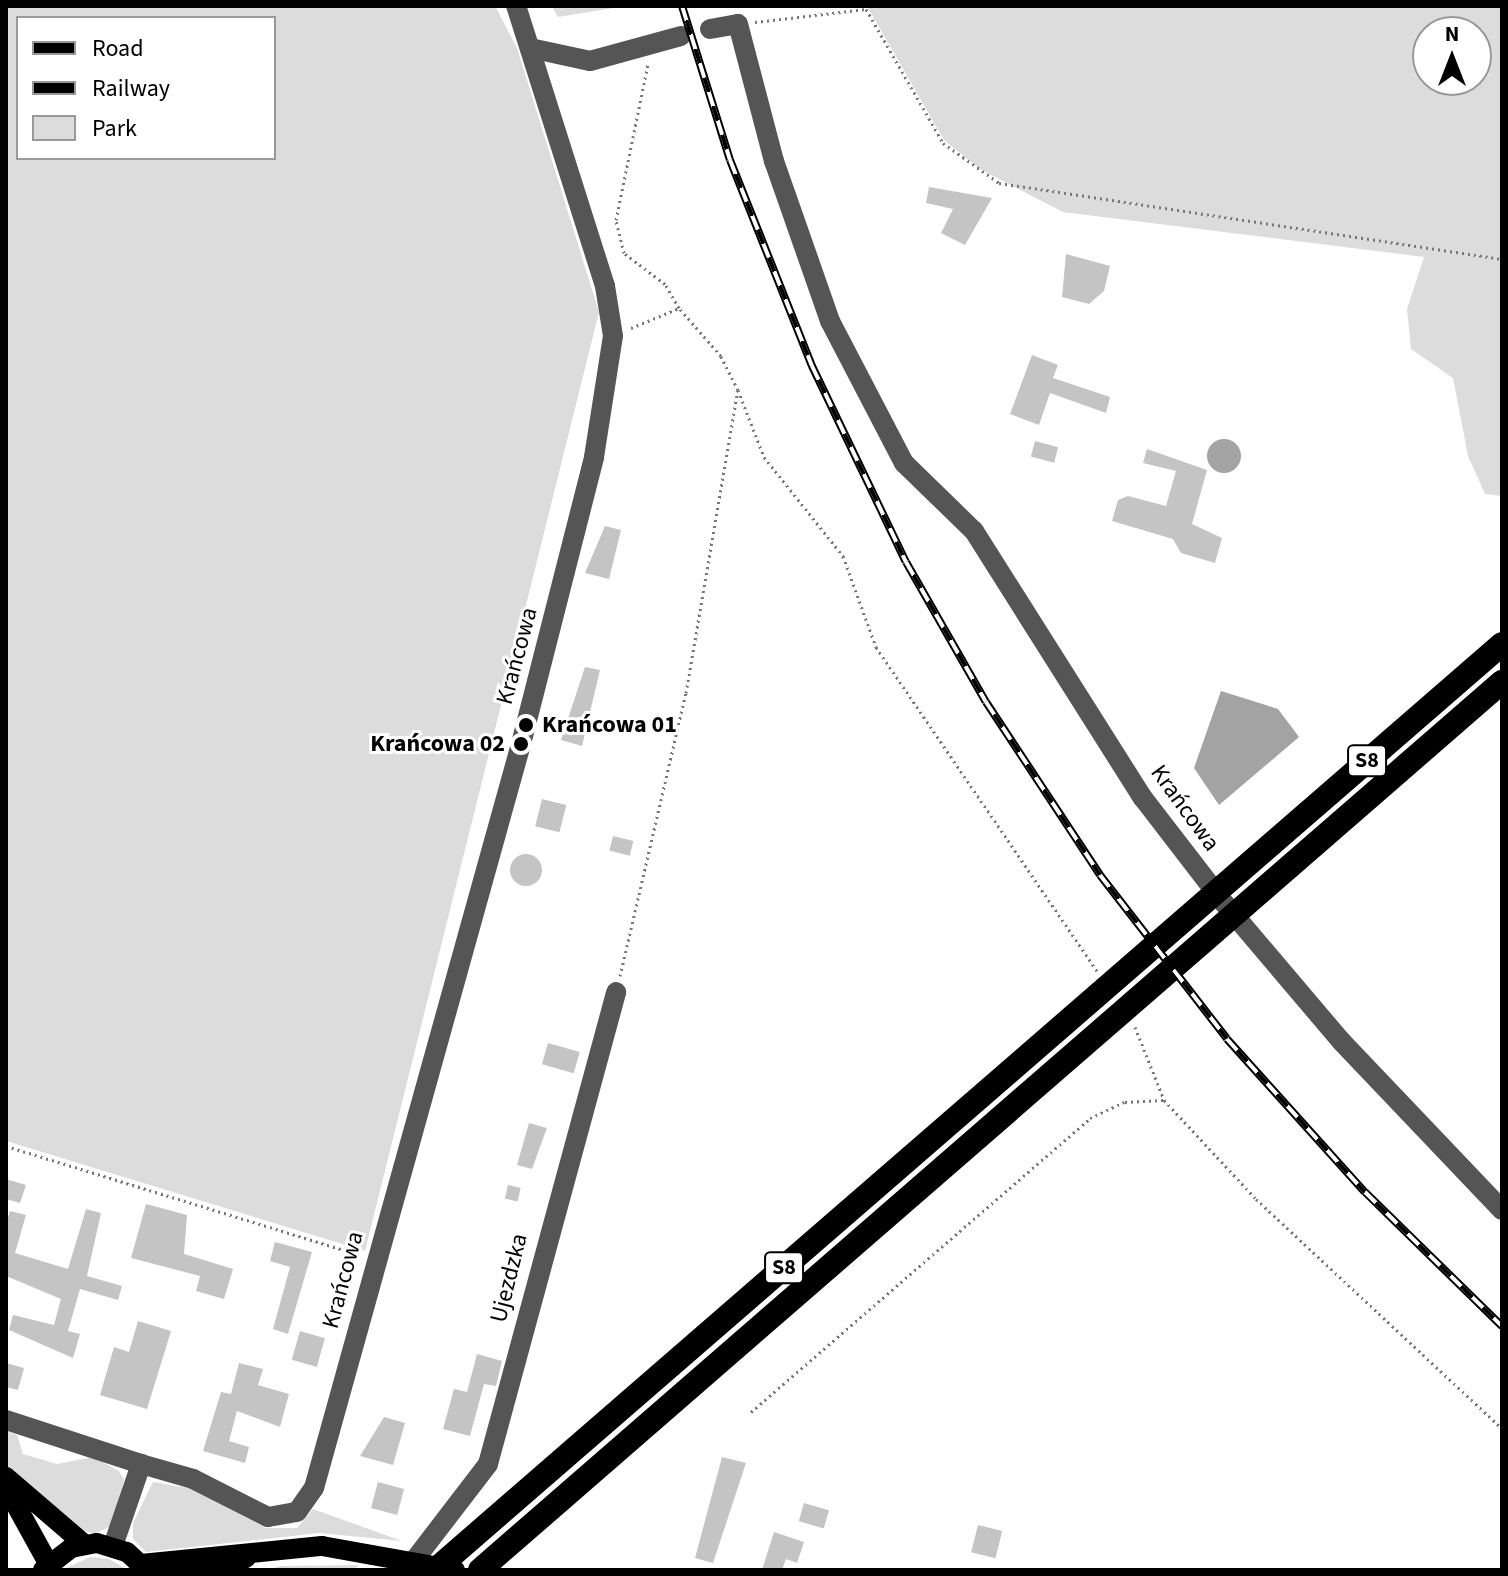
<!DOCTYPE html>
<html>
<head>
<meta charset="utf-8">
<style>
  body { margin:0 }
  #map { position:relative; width:1508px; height:1576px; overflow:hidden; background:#fff; font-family:"Source Sans 3",sans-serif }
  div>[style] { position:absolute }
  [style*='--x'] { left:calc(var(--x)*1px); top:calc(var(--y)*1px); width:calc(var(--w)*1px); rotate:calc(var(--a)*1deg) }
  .green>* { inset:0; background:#dcdcdc }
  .water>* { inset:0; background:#a3a3a3 }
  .round { border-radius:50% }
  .building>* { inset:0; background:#c4c4c4; transform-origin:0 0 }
  .path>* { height:3px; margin-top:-1.5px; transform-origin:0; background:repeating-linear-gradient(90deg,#777 0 2px,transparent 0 6px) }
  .minor>* { height:20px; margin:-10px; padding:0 10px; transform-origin:10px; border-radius:10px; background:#555 }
  .major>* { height:20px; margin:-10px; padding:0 10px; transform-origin:10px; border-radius:10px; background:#000 }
  .highway>* { height:24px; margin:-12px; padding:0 12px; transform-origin:12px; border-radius:12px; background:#000 }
  .rail>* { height:8px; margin-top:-4px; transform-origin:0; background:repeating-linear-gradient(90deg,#fff 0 15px,#000 0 30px); box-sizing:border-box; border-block:2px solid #000 }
  .dots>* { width:22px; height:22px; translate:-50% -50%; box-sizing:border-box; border:4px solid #fff; border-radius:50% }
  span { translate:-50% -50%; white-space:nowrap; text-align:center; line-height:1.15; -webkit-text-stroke:6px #fff; paint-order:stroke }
  .shield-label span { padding:2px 6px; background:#fff; border:2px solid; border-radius:6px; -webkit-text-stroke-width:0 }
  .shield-label { font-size:22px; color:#000; font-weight:700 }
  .street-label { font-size:24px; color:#000 }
  .poi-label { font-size:24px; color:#000; font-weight:700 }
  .left { translate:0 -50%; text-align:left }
  .right { translate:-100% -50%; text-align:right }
  .frame { position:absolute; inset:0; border:8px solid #000; pointer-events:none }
  .legend { position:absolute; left:16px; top:16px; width:260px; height:144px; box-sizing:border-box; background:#fff; border:2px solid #999; margin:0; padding:10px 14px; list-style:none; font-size:24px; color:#000 }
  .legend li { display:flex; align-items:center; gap:16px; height:40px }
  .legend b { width:40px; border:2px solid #999 }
  .north { position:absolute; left:1412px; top:16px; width:80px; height:80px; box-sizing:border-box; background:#fff; border:2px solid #999; border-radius:50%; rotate:0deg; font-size:22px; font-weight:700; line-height:32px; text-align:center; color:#000 }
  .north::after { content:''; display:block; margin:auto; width:28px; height:36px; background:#000; clip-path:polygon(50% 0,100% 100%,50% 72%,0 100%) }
</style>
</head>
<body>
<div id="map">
  <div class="green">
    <div style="clip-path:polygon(evenodd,6px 6px,495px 6px,517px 48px,599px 312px,365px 1251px,6px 1141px,6px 6px,274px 18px,274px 158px,18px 158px,18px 18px,274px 18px)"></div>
    <div style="clip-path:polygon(552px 6px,626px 6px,558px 17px)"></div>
    <div style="clip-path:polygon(evenodd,867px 6px,1502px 6px,1502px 496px,1485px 494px,1468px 456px,1453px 378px,1411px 349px,1407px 309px,1424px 257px,1063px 212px,980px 169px,944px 140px,867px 6px,1476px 32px,1476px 80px,1428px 80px,1428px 32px,1476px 32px)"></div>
    <div style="clip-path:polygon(6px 1431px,17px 1435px,23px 1454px,57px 1464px,93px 1457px,119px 1471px,124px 1480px,111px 1526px,94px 1534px,73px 1527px,6px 1466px)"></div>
    <div style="clip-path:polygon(153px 1482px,188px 1488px,266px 1528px,297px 1528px,313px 1509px,402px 1541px,319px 1533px,146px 1552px,133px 1539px,133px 1523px)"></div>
    <div style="clip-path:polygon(90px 1557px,109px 1559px,128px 1570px,62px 1570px)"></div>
    <div style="clip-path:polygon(359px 1565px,354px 1570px,267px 1570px,280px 1566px)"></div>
  </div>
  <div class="water">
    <div class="round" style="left:1207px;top:439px;width:34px;height:34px"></div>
    <div style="clip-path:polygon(1221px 691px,1278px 709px,1299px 737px,1219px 805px,1194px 768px)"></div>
  </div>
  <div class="building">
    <div style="clip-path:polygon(929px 187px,992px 198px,965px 245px,941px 233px,953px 209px,926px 203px)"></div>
    <div style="clip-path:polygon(1066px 254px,1110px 266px,1104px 291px,1089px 304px,1062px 297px)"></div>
    <div style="clip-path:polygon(1032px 355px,1058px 365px,1053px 378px,1110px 397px,1106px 413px,1050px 393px,1039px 425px,1010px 414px)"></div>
    <div style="left:1035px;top:441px;width:24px;height:16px;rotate:15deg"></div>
    <div style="clip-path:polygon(1147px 449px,1207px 470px,1192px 524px,1222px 538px,1215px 563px,1181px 553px,1173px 539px,1112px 521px,1118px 500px,1128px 496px,1166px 506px,1176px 471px,1143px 463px)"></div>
    <div style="clip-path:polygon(605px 526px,621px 530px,609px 579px,585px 573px)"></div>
    <div style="clip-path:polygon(585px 667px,600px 670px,582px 746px,561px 740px)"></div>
    <div style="left:542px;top:799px;width:25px;height:28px;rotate:14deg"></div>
    <div style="left:613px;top:836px;width:21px;height:15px;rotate:14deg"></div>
    <div class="round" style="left:510px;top:854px;width:32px;height:32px"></div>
    <div style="left:548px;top:1043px;width:33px;height:22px;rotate:16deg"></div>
    <div style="clip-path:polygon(529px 1123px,547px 1128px,532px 1169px,517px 1165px)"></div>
    <div style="clip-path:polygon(6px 1179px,26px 1185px,20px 1203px,6px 1199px)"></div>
    <div style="left:508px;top:1185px;width:13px;height:14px;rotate:13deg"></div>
    <div style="clip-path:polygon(146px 1204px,187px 1215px,184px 1254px,233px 1269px,224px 1299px,196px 1291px,200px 1276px,131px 1258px)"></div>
    <div style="clip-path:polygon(86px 1209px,101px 1213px,87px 1276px,122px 1286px,118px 1300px,80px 1289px,68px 1331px,80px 1334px,73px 1358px,9px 1330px,13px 1315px,54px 1325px,61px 1299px,6px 1276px,6px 1224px,10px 1211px,26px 1215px,15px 1253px,68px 1269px)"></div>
    <div style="clip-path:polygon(275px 1242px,312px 1252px,288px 1334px,273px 1329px,290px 1267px,270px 1261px)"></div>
    <div style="clip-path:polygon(138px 1321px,171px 1331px,147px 1409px,100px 1395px,114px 1347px,129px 1352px)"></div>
    <div style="left:300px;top:1331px;width:26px;height:30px;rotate:16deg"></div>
    <div style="clip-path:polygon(477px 1354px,502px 1361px,496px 1386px,484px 1384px,470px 1436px,443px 1429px,454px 1389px,467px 1392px)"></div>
    <div style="clip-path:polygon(6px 1363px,24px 1368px,18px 1390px,6px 1387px)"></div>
    <div style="clip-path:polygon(239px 1363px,263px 1369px,258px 1385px,289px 1394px,280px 1427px,237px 1411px,229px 1441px,249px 1447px,245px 1463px,203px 1451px,221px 1392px,231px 1394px)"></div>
    <div style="clip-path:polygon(384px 1417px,405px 1423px,393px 1465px,360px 1456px)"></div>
    <div style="clip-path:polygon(722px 1457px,746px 1463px,713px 1563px,695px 1558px)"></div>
    <div style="left:378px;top:1482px;width:27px;height:27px;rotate:15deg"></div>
    <div style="left:804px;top:1503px;width:26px;height:19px;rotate:16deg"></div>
    <div style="left:978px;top:1525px;width:25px;height:28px;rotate:14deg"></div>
    <div style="clip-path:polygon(774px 1532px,804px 1542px,797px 1563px,786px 1559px,782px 1570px,762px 1570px)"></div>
  </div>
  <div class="path">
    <div style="--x:755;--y:22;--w:112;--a:-6.7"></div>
    <div style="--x:866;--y:9;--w:155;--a:60.1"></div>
    <div style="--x:943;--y:143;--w:69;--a:35.5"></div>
    <div style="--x:999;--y:183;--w:509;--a:8.59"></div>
    <div style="--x:631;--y:328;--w:52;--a:-22.6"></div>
    <div style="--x:679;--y:308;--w:28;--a:-120"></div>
    <div style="--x:665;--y:284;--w:51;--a:-142.9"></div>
    <div style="--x:624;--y:253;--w:34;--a:-104"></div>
    <div style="--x:616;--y:220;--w:159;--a:-78.4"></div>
    <div style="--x:738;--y:390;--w:72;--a:68.8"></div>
    <div style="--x:764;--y:457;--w:127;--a:51.4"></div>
    <div style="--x:843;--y:556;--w:97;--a:70.1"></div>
    <div style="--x:876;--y:647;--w:392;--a:55.7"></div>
    <div style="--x:620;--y:976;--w:291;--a:-76.9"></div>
    <div style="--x:686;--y:693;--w:307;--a:-80.3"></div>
    <div style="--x:738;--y:390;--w:38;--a:-117"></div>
    <div style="--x:721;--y:356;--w:64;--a:-131.2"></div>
    <div style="--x:1135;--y:1027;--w:79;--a:68.3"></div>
    <div style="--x:6;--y:1146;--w:368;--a:17.1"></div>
    <div style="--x:751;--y:1412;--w:449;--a:-40.9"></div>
    <div style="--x:1090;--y:1118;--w:38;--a:-25"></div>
    <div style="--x:1125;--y:1102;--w:39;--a:-3"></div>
    <div style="--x:1164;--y:1100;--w:135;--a:47.1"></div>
    <div style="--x:1256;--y:1199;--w:336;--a:43"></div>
  </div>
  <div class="minor">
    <div style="--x:710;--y:29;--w:28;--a:-10"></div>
    <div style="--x:738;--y:24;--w:142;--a:75.3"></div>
    <div style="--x:774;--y:161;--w:170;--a:70.7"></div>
    <div style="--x:830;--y:321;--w:160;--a:62.5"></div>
    <div style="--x:904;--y:463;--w:98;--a:44.2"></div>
    <div style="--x:974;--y:531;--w:316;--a:57.7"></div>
    <div style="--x:1143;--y:798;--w:133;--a:52.4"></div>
    <div style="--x:1224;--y:903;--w:182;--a:49.7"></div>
    <div style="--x:1342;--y:1042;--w:232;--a:46.4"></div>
    <div style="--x:530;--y:48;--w:61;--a:12.2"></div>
    <div style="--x:590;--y:61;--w:94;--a:-15.4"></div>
    <div style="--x:6;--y:1420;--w:142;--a:18.1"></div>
    <div style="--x:113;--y:1546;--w:87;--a:-71.1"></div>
    <div style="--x:141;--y:1464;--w:54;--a:16.1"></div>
    <div style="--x:193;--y:1479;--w:84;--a:26.9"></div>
    <div style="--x:268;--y:1517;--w:29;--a:-10"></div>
    <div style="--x:297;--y:1512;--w:29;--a:-55"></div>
    <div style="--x:314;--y:1488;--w:772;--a:-74.45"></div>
    <div style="--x:521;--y:744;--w:296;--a:-75.7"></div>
    <div style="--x:594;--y:457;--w:122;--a:-81.1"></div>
    <div style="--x:613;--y:336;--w:51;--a:-99.1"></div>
    <div style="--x:605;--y:286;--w:294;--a:-107.6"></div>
    <div style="--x:416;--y:1558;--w:118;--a:-52.5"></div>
    <div style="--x:488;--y:1464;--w:489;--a:-74.8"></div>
  </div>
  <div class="major">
    <div style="--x:6;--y:1477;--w:103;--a:40.7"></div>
    <div style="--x:6;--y:1487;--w:87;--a:61.1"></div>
    <div style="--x:141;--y:1564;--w:182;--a:-5.7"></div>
    <div style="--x:322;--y:1546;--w:135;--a:10.2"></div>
    <div style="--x:43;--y:1570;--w:36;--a:-38"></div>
    <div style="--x:71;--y:1548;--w:26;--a:-11"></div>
    <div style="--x:97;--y:1543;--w:31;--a:17"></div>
    <div style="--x:127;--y:1552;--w:26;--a:43"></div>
    <div style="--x:211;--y:1570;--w:37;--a:-19"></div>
  </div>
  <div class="highway">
    <div style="--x:435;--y:1570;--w:1413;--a:-40.95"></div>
    <div style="--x:480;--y:1570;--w:1354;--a:-40.99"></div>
  </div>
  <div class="rail">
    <div style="--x:682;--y:6;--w:161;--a:72.7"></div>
    <div style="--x:730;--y:160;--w:222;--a:68.3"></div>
    <div style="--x:812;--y:366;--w:217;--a:64.4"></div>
    <div style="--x:906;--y:562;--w:161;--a:60.3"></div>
    <div style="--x:986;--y:702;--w:207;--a:56.6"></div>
    <div style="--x:1100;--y:875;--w:207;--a:52.2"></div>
    <div style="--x:1227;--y:1039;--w:206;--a:48"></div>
    <div style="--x:1365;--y:1192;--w:192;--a:44.4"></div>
  </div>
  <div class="dots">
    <div style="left:526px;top:725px;background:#000"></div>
    <div style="left:521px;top:744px;background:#000"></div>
  </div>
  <div class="shield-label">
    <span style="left:1367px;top:761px">S8</span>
    <span style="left:784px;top:1268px">S8</span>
  </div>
  <div class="street-label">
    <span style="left:517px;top:656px;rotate:-75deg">Krańcowa</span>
    <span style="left:1185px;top:808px;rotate:54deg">Krańcowa</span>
    <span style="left:509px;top:1278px;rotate:-76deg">Ujezdzka</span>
    <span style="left:343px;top:1280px;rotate:-75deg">Krańcowa</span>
  </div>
  <div class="poi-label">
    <span class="left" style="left:542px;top:725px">Krańcowa 01</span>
    <span class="right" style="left:505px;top:744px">Krańcowa 02</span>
  </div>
  <div class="frame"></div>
  <ul class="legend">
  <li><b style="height:10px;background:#000"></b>Road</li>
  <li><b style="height:10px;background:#000"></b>Railway</li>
  <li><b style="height:22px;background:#dcdcdc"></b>Park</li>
  </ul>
  <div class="north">N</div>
</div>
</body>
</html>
